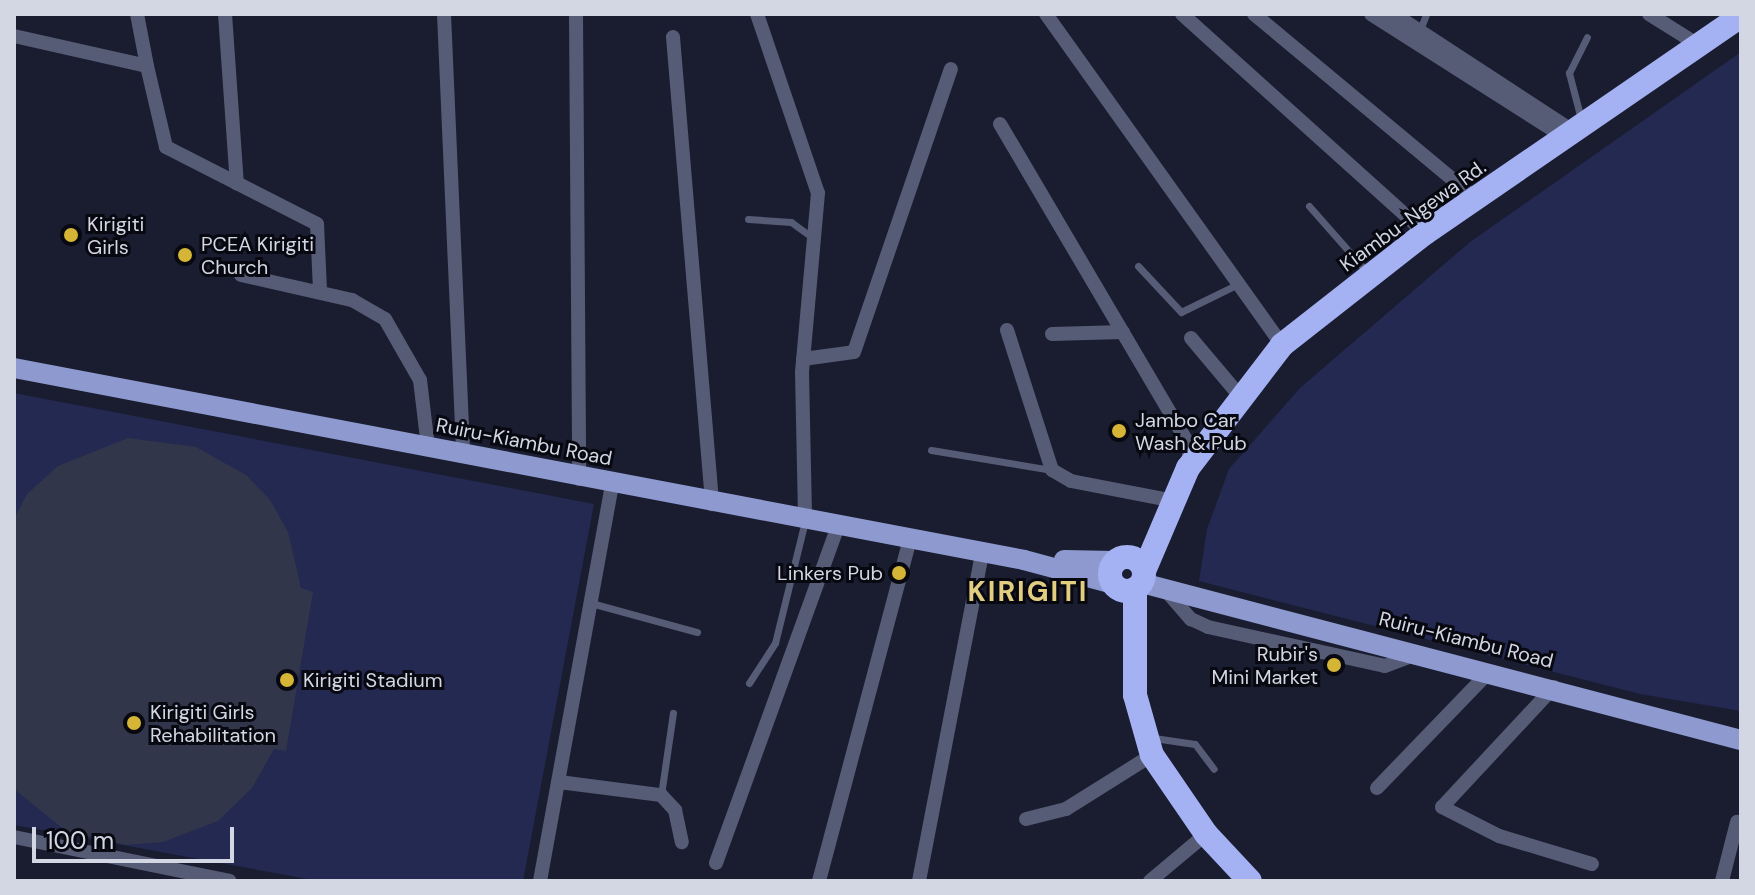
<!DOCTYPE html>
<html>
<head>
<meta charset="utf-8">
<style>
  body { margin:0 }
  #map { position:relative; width:1755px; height:895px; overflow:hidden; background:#1a1d30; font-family:"DM Sans",sans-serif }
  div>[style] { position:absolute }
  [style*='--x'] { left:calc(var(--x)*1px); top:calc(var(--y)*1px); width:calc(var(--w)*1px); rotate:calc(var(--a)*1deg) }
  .green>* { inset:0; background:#232951 }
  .building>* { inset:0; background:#32364b }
  .lane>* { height:7px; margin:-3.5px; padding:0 3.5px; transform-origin:3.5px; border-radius:3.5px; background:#565c76 }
  .street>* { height:14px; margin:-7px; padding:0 7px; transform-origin:7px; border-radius:7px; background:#565c76 }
  .primary>* { height:20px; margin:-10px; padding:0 10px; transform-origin:10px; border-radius:10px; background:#8e9acf }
  .highway>* { height:24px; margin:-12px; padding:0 12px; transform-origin:12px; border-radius:12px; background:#a4b2f3 }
  .highway>.ring { margin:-12px; padding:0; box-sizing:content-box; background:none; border:24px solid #a4b2f3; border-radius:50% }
  .dots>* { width:22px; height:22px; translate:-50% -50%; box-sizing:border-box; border:4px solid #070810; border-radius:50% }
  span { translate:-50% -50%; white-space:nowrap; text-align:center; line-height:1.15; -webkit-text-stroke:6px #070810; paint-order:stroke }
  .street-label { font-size:20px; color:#d3d6e3 }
  .poi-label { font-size:20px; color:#d3d6e3 }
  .left { translate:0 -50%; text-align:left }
  .right { translate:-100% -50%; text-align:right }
  .district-label { font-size:28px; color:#e2cd80; font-weight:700; letter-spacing:2px }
  .frame { position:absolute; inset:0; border:16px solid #d3d6e3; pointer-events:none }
  .scale { position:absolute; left:32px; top:827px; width:202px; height:36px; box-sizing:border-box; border:4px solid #d3d6e3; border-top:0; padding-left:10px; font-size:24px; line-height:28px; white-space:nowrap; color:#d3d6e3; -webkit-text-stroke:6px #070810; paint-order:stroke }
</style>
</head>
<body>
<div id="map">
  <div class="green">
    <div style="clip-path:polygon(1741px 52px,1741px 711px,1640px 694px,1199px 581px,1207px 529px,1229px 469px,1300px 388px,1470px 242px)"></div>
    <div style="clip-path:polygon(14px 393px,594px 504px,523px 881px,318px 881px,14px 825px)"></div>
  </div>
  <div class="building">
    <div style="clip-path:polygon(128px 438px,196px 447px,246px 475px,270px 500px,288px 532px,301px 588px,313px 592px,286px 751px,274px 749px,252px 788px,218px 821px,163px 842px,125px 845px,66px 831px,14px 789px,14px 519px,27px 494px,58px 466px)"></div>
  </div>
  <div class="lane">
    <div style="--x:1420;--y:30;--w:17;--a:-69"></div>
    <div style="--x:1581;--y:119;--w:48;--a:-104.6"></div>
    <div style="--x:1569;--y:73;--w:40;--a:-63.4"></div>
    <div style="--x:1309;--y:206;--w:91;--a:48.6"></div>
    <div style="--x:748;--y:219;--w:43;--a:4"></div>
    <div style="--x:791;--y:222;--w:26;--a:36"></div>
    <div style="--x:1138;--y:266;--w:63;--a:46.9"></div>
    <div style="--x:1181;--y:312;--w:61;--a:-26.1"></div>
    <div style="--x:931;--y:450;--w:123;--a:9.4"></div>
    <div style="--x:591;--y:603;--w:110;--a:15.3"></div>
    <div style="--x:749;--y:683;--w:48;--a:-57"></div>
    <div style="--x:775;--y:643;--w:126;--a:-76.2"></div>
    <div style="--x:1154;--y:738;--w:41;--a:8.3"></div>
    <div style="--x:1195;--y:744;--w:31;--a:53"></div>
    <div style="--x:661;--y:795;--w:83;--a:-81.7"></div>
  </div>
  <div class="street">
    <div style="--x:137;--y:14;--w:53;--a:79.1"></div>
    <div style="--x:225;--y:14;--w:170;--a:86"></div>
    <div style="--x:444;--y:14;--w:441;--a:87.5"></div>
    <div style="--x:576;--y:14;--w:465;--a:89.6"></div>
    <div style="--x:757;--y:14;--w:189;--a:71.2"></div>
    <div style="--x:818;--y:193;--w:180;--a:95.1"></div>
    <div style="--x:802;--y:372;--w:149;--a:88.8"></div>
    <div style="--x:1046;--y:14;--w:407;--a:54.5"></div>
    <div style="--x:1182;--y:14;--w:327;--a:42"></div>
    <div style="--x:1254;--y:14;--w:289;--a:39.8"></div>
    <div style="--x:1371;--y:14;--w:229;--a:32.5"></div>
    <div style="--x:1394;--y:14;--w:214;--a:33.2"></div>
    <div style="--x:1649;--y:14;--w:60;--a:32.1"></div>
    <div style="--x:14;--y:36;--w:136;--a:12.7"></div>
    <div style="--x:147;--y:66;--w:83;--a:76.8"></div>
    <div style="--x:166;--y:147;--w:169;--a:27"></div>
    <div style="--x:317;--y:224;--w:67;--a:87.4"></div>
    <div style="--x:673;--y:37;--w:469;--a:85.2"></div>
    <div style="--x:1000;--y:124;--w:374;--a:59.5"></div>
    <div style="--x:1190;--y:446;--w:18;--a:96"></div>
    <div style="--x:241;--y:275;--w:114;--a:12.7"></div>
    <div style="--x:352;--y:300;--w:38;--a:30"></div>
    <div style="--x:385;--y:319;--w:70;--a:60.2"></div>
    <div style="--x:420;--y:380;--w:67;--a:83.2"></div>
    <div style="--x:1007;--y:330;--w:147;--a:72.2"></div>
    <div style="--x:1052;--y:470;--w:22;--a:30"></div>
    <div style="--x:1071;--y:481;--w:106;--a:10.9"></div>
    <div style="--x:1052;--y:334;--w:71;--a:-1.6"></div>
    <div style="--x:1191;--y:338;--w:75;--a:49.9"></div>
    <div style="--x:803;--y:359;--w:51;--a:-7.8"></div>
    <div style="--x:854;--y:352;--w:299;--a:-71.1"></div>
    <div style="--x:1168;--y:593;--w:35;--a:49"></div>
    <div style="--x:1191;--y:619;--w:19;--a:25"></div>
    <div style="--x:1208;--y:627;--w:181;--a:12.4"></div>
    <div style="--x:1385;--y:666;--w:36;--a:-21"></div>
    <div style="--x:1554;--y:687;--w:164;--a:133"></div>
    <div style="--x:1442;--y:807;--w:64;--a:27"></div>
    <div style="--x:1499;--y:836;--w:97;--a:16.8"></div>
    <div style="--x:559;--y:782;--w:103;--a:7.3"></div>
    <div style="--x:661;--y:795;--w:21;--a:47"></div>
    <div style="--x:675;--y:810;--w:33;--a:78"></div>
    <div style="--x:1377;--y:788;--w:161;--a:-46"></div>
    <div style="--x:1026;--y:819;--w:41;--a:-14"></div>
    <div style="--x:1066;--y:809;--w:102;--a:-32.1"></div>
    <div style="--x:14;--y:837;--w:220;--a:11.5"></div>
    <div style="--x:716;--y:863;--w:358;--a:-70.1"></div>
    <div style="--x:540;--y:881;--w:402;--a:-79.7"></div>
    <div style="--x:819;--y:881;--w:353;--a:-75.1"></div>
    <div style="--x:919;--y:881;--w:334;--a:-79.1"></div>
    <div style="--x:1150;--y:881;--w:73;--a:-40"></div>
    <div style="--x:1722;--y:881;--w:61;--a:-75.7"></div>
  </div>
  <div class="primary">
    <div style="--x:14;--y:368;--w:1028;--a:10.76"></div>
    <div style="--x:1024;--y:560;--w:92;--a:15.1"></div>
    <div style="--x:1064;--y:560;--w:51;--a:1.1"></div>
    <div style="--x:1142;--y:583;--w:619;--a:14.69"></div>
  </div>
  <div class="highway">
    <div class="ring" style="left:1110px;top:557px;width:10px;height:10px"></div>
    <div style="--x:1144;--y:571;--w:112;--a:-66.9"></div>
    <div style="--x:1188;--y:468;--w:155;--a:-52.6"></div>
    <div style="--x:1282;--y:345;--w:182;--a:-38.1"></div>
    <div style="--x:1425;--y:233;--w:383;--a:-34.5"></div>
    <div style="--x:1135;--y:589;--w:106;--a:90"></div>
    <div style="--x:1135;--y:695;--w:62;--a:74.2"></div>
    <div style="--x:1152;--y:755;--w:96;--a:55.6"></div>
    <div style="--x:1206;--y:834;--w:64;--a:46.9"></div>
  </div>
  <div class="dots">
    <div style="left:71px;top:235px;background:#d5b535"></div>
    <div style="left:185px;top:255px;background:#d5b535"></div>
    <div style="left:1119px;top:431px;background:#d5b535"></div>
    <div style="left:899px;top:573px;background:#d5b535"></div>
    <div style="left:1334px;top:665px;background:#d5b535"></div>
    <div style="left:287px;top:680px;background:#d5b535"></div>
    <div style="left:134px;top:723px;background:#d5b535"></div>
  </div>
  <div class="street-label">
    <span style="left:1413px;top:216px;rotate:-36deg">Kiambu-Ngewa Rd.</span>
    <span style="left:524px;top:442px;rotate:11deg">Ruiru-Kiambu Road</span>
    <span style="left:1466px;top:640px;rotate:14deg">Ruiru-Kiambu Road</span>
  </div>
  <div class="poi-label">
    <span class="left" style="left:87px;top:236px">Kirigiti<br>Girls</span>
    <span class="left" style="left:201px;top:256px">PCEA Kirigiti<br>Church</span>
    <span class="left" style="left:1135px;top:432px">Jambo Car<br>Wash &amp; Pub</span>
    <span class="right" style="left:883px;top:573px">Linkers Pub</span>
    <span class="right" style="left:1318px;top:666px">Rubir's<br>Mini Market</span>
    <span class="left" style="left:303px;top:680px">Kirigiti Stadium</span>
    <span class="left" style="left:150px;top:724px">Kirigiti Girls<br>Rehabilitation</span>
  </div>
  <div class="district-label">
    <span style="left:1028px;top:592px">KIRIGITI</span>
  </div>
  <div class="frame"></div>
  <div class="scale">100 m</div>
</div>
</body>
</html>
